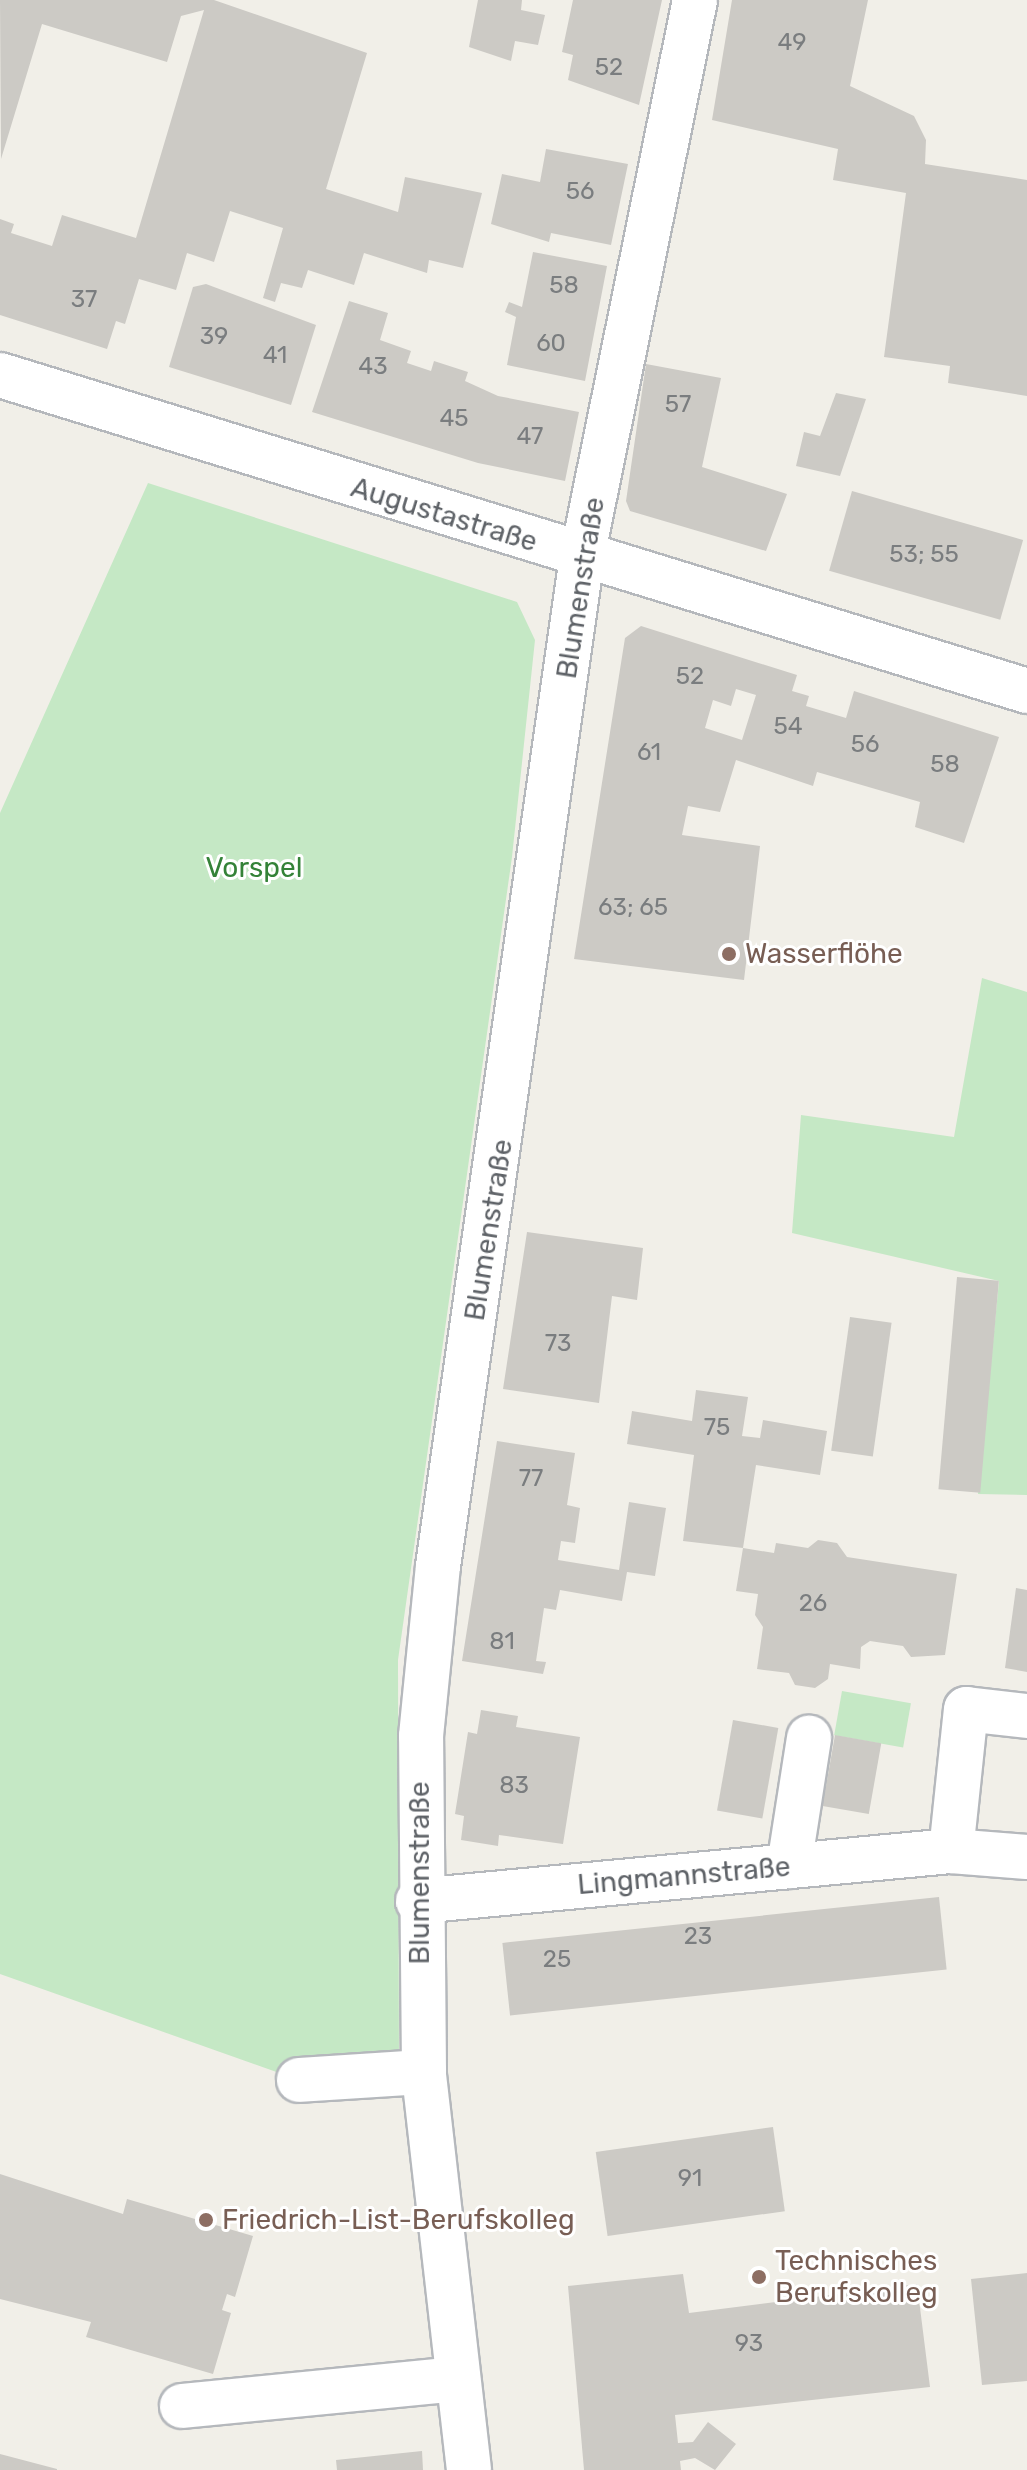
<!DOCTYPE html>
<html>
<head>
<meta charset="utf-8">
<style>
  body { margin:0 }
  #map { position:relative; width:1027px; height:2470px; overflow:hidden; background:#f1efe8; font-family:Rubik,sans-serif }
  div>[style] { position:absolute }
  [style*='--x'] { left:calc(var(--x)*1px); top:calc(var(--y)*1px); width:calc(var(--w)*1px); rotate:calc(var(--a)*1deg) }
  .green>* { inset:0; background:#c5e8c5; transform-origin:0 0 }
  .building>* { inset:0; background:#cccac5; transform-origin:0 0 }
  .roads { filter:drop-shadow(2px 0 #b5b8bc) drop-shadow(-2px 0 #b5b8bc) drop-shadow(0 2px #b5b8bc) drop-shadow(0 -2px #b5b8bc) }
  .minor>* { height:44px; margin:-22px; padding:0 22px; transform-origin:22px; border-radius:22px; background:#fff }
  .dots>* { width:22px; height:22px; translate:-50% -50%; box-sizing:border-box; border:4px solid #fff; border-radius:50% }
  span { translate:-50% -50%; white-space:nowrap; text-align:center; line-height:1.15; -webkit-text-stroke:6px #fff; paint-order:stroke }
  .number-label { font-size:24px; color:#7a7d7f }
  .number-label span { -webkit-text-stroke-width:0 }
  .street-label { font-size:28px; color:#5f6368 }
  .park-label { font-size:28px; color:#348238 }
  .education-label { font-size:28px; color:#785e54 }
  .left { translate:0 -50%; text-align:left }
</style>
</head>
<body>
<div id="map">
  <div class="green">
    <div style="clip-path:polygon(148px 483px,517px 602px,535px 640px,512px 857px,398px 1660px,399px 2072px,299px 2080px,0 1974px,0 813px)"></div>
    <div style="clip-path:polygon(982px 978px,1027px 992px,1027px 1495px,978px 1494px,999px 1281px,792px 1233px,801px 1115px,954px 1137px)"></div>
    <div style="left:842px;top:1691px;width:70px;height:45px;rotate:10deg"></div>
  </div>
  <div class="building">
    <div style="clip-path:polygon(0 0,214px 0,367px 53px,326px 189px,398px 212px,405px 177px,482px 193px,463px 268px,429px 260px,427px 273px,364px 253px,354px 285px,308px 270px,302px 288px,281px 283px,275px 302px,263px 298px,283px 228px,230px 211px,214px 262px,187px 253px,176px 290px,139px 279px,125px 324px,116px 321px,107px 349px,0 315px,0 219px,14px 224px,11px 233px,52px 246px,62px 215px,136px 238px,204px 10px,181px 16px,167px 62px,42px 24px,1px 159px)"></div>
    <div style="clip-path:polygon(478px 0,522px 0,521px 10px,545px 15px,538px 45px,515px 41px,511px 61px,469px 47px)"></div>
    <div style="clip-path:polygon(573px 0,662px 0,639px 105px,568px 80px,573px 55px,562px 52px)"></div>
    <div style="clip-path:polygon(732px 0,868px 0,850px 86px,914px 116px,926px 140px,925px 164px,1027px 180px,1027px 396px,948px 383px,950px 366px,884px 357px,906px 193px,833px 180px,838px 149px,712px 120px)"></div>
    <div style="clip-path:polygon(546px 149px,628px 164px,611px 245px,551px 233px,549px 242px,491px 224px,502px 174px,540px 182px)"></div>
    <div style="clip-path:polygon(533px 252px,607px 266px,585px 381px,507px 365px,516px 317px,505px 312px,509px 302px,522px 307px)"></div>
    <div style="clip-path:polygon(206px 284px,316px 325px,291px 405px,169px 367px,193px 287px)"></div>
    <div style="clip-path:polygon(349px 301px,388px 313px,380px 340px,411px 351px,407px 363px,431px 371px,434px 361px,468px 372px,465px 381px,498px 396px,579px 412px,565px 481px,478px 463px,312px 412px)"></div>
    <div style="clip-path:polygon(646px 364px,721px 378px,702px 467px,787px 494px,766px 551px,630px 511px,626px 501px)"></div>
    <div style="clip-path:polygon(836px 393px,866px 399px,840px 476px,796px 466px,804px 432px,820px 436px)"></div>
    <div style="left:852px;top:491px;width:178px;height:83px;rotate:16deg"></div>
    <div style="clip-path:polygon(evenodd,641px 626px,797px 675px,792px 691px,809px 696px,806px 706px,846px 718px,854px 691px,999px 737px,964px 843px,915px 827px,920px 802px,817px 772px,813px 786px,736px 760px,720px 812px,688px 806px,682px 835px,760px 846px,744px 980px,574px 959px,625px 638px,641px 626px,736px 689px,756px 695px,742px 740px,705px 728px,713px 700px,731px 706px,736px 689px)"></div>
    <div style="clip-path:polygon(527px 1232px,643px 1248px,637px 1300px,612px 1296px,599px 1403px,503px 1389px)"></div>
    <div style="left:957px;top:1277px;width:42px;height:213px;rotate:5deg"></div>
    <div style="left:850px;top:1317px;width:42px;height:135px;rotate:8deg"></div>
    <div style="clip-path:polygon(696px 1390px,748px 1397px,742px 1436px,760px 1438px,763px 1420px,827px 1431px,820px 1475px,756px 1465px,743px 1548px,683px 1541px,694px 1455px,627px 1444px,632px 1411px,692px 1421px)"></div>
    <div style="clip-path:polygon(497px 1441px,575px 1453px,567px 1505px,580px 1508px,575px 1543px,561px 1541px,558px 1560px,619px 1570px,629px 1502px,666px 1508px,655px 1576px,627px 1572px,622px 1601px,560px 1590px,556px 1610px,544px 1608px,536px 1661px,546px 1662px,543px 1674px,462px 1661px)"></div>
    <div style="clip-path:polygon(818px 1540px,837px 1543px,847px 1557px,957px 1574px,945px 1655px,911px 1657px,903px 1646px,870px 1641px,861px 1647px,860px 1669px,830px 1664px,828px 1679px,815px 1688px,795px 1685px,789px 1673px,757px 1669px,763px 1627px,755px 1615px,758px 1594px,736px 1591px,743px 1548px,774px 1553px,776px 1543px,808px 1548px)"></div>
    <div style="clip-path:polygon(1016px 1588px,1027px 1590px,1027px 1672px,1005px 1668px)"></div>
    <div style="clip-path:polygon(481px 1710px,518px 1716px,516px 1727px,580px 1737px,563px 1844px,499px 1835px,498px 1846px,461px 1840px,464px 1816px,455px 1814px,468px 1732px,477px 1734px)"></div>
    <div style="left:733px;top:1720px;width:46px;height:92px;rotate:10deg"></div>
    <div style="left:835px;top:1735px;width:47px;height:72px;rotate:10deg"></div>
    <div style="left:939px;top:1897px;width:73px;height:439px;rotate:84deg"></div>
    <div style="left:773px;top:2127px;width:85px;height:179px;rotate:82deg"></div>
    <div style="clip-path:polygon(0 2174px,123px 2214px,127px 2199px,253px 2236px,235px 2297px,227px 2294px,222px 2310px,231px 2313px,213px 2374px,86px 2337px,91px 2322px,0 2299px)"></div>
    <div style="clip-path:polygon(1027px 2273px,1027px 2381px,982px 2385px,971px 2279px)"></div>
    <div style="clip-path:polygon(683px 2274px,689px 2313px,917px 2284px,930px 2387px,675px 2415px,678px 2443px,693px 2442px,708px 2422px,736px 2444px,715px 2470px,695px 2458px,680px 2461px,681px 2470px,584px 2470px,568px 2286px)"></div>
    <div style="clip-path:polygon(422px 2451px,423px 2470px,337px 2470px,336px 2460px)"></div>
    <div style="clip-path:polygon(0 2454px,57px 2469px,57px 2470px,0 2470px)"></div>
  </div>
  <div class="roads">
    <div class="minor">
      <div style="--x:0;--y:375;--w:1075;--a:17.1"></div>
      <div style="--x:1027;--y:1716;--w:61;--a:-173.5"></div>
      <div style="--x:966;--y:1709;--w:143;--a:96"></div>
      <div style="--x:951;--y:1851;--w:76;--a:4.5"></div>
      <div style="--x:789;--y:1866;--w:130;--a:-81.1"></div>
      <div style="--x:418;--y:1901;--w:535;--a:-5.36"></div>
      <div style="--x:299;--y:2080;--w:125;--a:-3.7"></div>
      <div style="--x:182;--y:2406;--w:275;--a:-5.6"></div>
      <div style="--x:469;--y:2470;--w:401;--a:-96.5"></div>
      <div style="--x:424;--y:2072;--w:336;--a:-90.5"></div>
      <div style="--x:421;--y:1736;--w:171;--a:-84.3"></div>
      <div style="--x:438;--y:1566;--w:1019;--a:-81.88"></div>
      <div style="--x:582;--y:557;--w:568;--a:-78.53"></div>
    </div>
  </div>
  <div class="dots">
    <div style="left:729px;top:954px;background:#8d6e63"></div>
    <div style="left:206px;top:2220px;background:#8d6e63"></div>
    <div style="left:759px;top:2277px;background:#8d6e63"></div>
  </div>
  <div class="number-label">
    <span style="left:792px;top:43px">49</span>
    <span style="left:609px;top:68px">52</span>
    <span style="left:580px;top:192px">56</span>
    <span style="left:564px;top:286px">58</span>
    <span style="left:84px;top:300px">37</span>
    <span style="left:214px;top:337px">39</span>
    <span style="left:551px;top:344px">60</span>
    <span style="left:275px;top:356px">41</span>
    <span style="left:373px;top:367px">43</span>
    <span style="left:678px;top:405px">57</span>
    <span style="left:454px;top:419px">45</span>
    <span style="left:530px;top:437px">47</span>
    <span style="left:924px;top:555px">53; 55</span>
    <span style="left:690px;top:677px">52</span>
    <span style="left:788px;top:727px">54</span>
    <span style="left:865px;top:745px">56</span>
    <span style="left:649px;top:753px">61</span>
    <span style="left:945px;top:765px">58</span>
    <span style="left:633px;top:908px">63; 65</span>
    <span style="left:558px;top:1344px">73</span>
    <span style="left:717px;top:1428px">75</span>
    <span style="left:531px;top:1479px">77</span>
    <span style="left:813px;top:1604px">26</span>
    <span style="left:502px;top:1642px">81</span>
    <span style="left:514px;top:1786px">83</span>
    <span style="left:698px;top:1937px">23</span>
    <span style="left:557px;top:1960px">25</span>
    <span style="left:690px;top:2179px">91</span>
    <span style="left:749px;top:2344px">93</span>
  </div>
  <div class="street-label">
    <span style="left:444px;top:515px;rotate:17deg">Augustastraße</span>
    <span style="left:581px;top:588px;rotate:-81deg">Blumenstraße</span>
    <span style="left:489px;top:1230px;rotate:-81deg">Blumenstraße</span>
    <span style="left:420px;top:1873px;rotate:-90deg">Blumenstraße</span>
    <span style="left:684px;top:1876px;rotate:-5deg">Lingmannstraße</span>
  </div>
  <div class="park-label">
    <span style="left:254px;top:868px">Vorspel</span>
  </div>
  <div class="education-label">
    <span class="left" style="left:745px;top:954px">Wasserflöhe</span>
    <span class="left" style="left:222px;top:2220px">Friedrich-List-Berufskolleg</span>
    <span class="left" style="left:775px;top:2277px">Technisches<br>Berufskolleg</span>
  </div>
</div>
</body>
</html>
